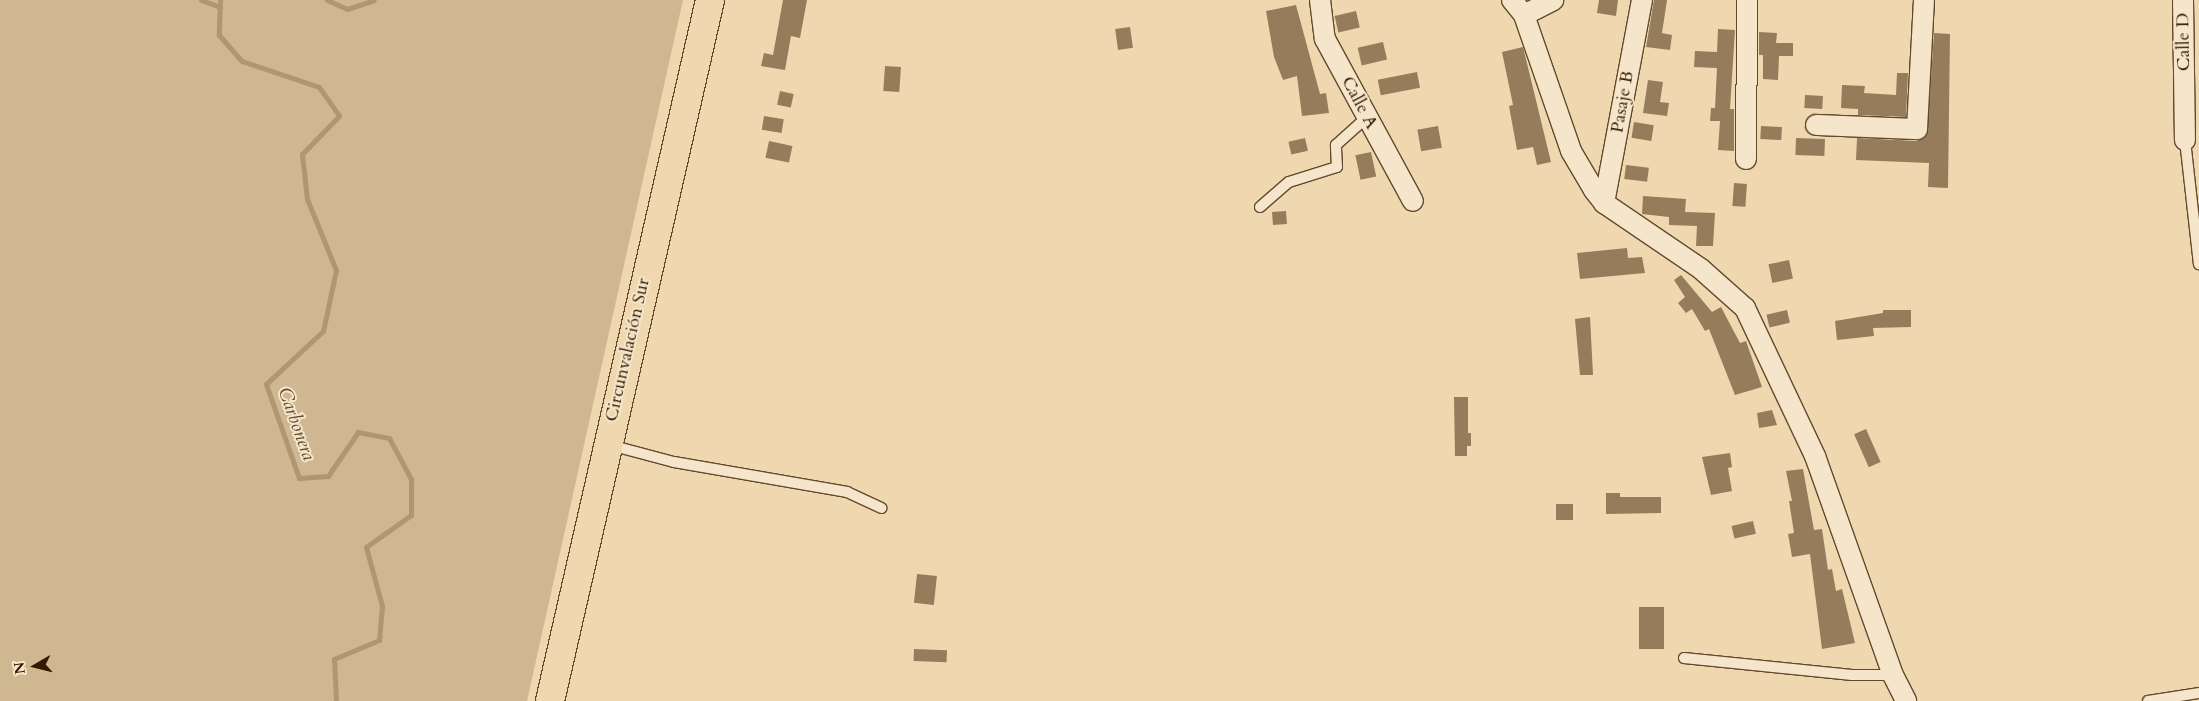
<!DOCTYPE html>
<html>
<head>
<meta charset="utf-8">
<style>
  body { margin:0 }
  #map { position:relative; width:2199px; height:701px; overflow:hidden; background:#efd8af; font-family:Cardo,serif }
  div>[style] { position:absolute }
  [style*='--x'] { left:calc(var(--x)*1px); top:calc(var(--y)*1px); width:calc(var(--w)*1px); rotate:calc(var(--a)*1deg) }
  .green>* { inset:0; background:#cfb891 }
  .stream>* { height:5px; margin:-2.5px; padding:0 2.5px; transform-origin:2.5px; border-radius:2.5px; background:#af9774 }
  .building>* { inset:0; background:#957c5b; transform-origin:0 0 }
  .roads { filter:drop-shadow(1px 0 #63492c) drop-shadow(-1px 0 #63492c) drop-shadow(0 1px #63492c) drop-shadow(0 -1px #63492c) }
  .lane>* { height:10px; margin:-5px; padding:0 5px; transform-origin:5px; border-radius:5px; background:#f5e6cb }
  .street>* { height:20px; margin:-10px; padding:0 10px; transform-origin:10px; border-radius:10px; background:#f5e6cb }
  .primary>* { height:28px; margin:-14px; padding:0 14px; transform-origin:14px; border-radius:14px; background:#efd8af }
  span { translate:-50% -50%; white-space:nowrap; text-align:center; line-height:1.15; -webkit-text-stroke:4px #f5e6cb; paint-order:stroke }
  .street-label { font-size:18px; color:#341900 }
  .water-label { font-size:19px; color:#654b2e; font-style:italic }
  .north { position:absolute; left:10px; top:641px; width:50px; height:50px; -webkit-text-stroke:4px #f5e6cb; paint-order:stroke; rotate:262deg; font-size:14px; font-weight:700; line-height:20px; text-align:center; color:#341900 }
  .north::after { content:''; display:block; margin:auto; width:18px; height:22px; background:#341900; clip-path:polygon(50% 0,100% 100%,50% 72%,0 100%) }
</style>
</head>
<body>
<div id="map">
  <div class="green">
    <div style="clip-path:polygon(0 0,683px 0,527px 701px,0 701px)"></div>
  </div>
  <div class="stream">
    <div style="--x:201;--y:0;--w:20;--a:20"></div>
    <div style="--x:220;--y:0;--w:35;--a:92"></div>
    <div style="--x:219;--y:35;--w:35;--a:49"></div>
    <div style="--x:242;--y:61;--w:81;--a:18.7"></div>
    <div style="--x:319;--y:87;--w:35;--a:55"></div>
    <div style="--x:339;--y:116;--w:53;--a:134.2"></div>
    <div style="--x:302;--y:154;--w:45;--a:83.7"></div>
    <div style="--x:307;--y:199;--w:77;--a:67.8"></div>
    <div style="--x:336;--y:270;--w:62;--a:102"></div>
    <div style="--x:323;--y:331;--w:78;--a:137.1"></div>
    <div style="--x:266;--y:384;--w:100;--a:70.7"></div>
    <div style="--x:299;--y:478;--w:29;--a:-4"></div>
    <div style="--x:328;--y:476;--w:53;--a:-55.7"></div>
    <div style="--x:358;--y:432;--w:32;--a:11"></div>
    <div style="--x:389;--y:438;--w:47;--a:61.8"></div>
    <div style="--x:411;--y:479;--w:36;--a:90"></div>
    <div style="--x:411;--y:515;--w:55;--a:144.6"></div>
    <div style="--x:366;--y:547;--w:61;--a:74.8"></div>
    <div style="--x:382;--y:606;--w:34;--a:95"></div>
    <div style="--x:379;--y:640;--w:49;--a:157.1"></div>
    <div style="--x:334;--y:659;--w:42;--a:87.3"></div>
    <div style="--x:327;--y:0;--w:22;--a:24"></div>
    <div style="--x:347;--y:9;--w:28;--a:-18"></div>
  </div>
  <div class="building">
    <div style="clip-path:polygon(783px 0,807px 0,800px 38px,791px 36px,785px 70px,761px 66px,764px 53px,773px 55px)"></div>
    <div style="clip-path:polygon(1599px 0,1618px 0,1616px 16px,1597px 13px)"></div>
    <div style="clip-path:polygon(1654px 0,1667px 0,1662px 33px,1672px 35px,1670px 50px,1646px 47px)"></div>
    <div style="clip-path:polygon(1296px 5px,1320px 94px,1326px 93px,1329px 113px,1302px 116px,1297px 76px,1283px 80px,1274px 57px,1266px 11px)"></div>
    <div style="left:1356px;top:11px;width:17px;height:22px;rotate:77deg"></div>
    <div style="left:1130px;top:27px;width:21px;height:15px;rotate:82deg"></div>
    <div style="clip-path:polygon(1718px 29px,1735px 30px,1730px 109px,1734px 109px,1734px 151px,1718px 150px,1720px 121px,1710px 121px,1711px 108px,1715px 108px,1717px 68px,1694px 67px,1695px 51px,1717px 52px)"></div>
    <div style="clip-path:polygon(1759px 32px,1777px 33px,1776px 43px,1793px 43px,1793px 56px,1779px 56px,1778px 80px,1763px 79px,1763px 55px,1759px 55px)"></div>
    <div style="clip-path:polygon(1934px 33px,1950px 34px,1948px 188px,1928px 187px,1929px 163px,1856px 160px,1857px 138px,1917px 141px,1927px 135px)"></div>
    <div style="left:1383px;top:42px;width:18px;height:26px;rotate:77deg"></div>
    <div style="clip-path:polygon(1523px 47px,1551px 162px,1537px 165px,1533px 147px,1517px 150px,1509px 106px,1513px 105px,1502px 52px)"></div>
    <div style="left:885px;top:66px;width:16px;height:25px;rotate:4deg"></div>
    <div style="left:1417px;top:72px;width:16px;height:40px;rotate:79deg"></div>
    <div style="clip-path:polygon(1897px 73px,1908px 73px,1906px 117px,1858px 115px,1858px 109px,1841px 108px,1842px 85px,1865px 86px,1864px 93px,1896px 95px)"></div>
    <div style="clip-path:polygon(1648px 80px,1663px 82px,1660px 102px,1669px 103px,1667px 116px,1643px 113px)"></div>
    <div style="left:780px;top:91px;width:14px;height:14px;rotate:12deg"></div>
    <div style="left:1805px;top:95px;width:18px;height:13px;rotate:3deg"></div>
    <div style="left:764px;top:116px;width:20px;height:14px;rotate:9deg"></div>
    <div style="left:1634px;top:122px;width:20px;height:16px;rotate:9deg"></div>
    <div style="left:1438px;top:126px;width:22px;height:21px;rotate:80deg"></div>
    <div style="left:1761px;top:126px;width:21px;height:13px;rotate:3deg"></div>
    <div style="left:1305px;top:138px;width:13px;height:17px;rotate:77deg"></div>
    <div style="left:1796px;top:138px;width:29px;height:17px;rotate:2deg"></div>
    <div style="left:769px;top:141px;width:24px;height:17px;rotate:12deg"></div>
    <div style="left:1371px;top:152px;width:25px;height:16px;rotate:78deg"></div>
    <div style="left:1626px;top:165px;width:23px;height:14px;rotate:7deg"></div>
    <div style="left:1734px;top:183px;width:13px;height:23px;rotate:4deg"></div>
    <div style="clip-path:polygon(1643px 196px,1686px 199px,1685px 212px,1715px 213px,1713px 246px,1696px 246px,1697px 226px,1669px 225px,1669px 217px,1642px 214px)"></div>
    <div style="left:1286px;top:211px;width:13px;height:14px;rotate:86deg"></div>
    <div style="clip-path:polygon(1627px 248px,1628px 258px,1642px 257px,1645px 273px,1580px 279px,1577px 253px)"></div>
    <div style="left:1789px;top:260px;width:19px;height:21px;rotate:78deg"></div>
    <div style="clip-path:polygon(1681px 275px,1712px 312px,1721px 307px,1740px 343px,1746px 341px,1762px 387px,1735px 395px,1709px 329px,1705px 331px,1692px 309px,1686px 313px,1678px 303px,1685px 297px,1674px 280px)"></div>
    <div style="left:1787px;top:310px;width:13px;height:21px;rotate:77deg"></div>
    <div style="clip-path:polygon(1883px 310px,1911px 310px,1911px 327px,1873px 328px,1874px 336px,1837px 340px,1835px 321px,1883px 313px)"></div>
    <div style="clip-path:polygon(1590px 317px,1593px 375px,1580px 375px,1575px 319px)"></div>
    <div style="clip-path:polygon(1454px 397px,1468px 397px,1468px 433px,1471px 433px,1471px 446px,1467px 446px,1467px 456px,1455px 456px)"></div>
    <div style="clip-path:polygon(1772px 410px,1777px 425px,1759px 428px,1757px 413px)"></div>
    <div style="left:1866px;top:429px;width:36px;height:13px;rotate:66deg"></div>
    <div style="clip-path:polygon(1730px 453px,1732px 467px,1728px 468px,1732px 491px,1711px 495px,1702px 457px)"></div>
    <div style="clip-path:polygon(1803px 469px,1814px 530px,1822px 529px,1828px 570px,1832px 569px,1836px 591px,1842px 589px,1855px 643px,1822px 649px,1810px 554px,1792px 557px,1788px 534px,1794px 533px,1789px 501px,1792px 501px,1786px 471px)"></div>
    <div style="clip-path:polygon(1606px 493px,1620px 493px,1620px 497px,1661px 497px,1661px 513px,1606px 514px)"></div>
    <div style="left:1556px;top:504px;width:17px;height:16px"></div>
    <div style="left:1753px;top:521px;width:13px;height:22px;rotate:77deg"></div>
    <div style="left:917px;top:574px;width:20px;height:29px;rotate:6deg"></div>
    <div style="left:1639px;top:607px;width:25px;height:42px"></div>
    <div style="left:914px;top:649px;width:33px;height:12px;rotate:2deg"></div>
  </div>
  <div class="roads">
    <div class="lane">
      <div style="--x:2185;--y:140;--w:125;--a:83.6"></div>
      <div style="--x:1260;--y:207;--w:38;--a:-41"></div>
      <div style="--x:1289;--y:182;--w:50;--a:-17.4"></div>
      <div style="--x:1337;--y:167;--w:22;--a:-93"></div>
      <div style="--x:1336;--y:145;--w:40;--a:-42"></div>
      <div style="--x:610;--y:445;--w:66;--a:14.9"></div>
      <div style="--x:674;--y:462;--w:176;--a:9.8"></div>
      <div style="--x:847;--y:492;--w:38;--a:25"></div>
      <div style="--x:1684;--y:658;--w:169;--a:5.8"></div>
      <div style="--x:1852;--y:675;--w:41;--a:0"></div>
      <div style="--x:2148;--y:701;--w:52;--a:-8.9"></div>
    </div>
    <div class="street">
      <div style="--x:1320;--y:0;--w:39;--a:83"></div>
      <div style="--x:1325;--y:39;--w:184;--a:61.5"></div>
      <div style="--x:1512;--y:0;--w:19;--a:51"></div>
      <div style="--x:1524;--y:15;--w:144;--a:70.9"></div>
      <div style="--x:1571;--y:151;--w:45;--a:59.5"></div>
      <div style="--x:1594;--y:190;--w:16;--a:52"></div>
      <div style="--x:1604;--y:203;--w:117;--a:34.2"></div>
      <div style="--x:1701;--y:269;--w:59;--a:41.6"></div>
      <div style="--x:1745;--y:308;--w:164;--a:64.7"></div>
      <div style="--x:1815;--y:456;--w:232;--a:70.4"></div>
      <div style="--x:1893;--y:675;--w:29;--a:63"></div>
      <div style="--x:2183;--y:0;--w:140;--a:89.2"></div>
      <div style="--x:1524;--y:15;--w:33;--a:-27"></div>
      <div style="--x:1816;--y:125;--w:101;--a:2.3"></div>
      <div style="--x:1917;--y:129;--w:129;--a:-86.9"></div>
      <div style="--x:1746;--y:159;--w:159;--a:-89.6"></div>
      <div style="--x:1604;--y:203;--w:207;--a:-79.4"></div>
    </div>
    <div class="primary">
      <div style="--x:550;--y:701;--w:719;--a:-77.14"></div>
    </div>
  </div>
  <div class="street-label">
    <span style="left:2184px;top:42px;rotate:-91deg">Calle D</span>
    <span style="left:1623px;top:102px;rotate:-80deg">Pasaje B</span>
    <span style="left:1359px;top:103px;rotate:62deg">Calle A</span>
    <span style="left:628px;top:350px;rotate:-77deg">Circunvalación Sur</span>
  </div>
  <div class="water-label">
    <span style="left:296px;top:424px;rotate:70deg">Carbonera</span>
  </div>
  <div class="north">N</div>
</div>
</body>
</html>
